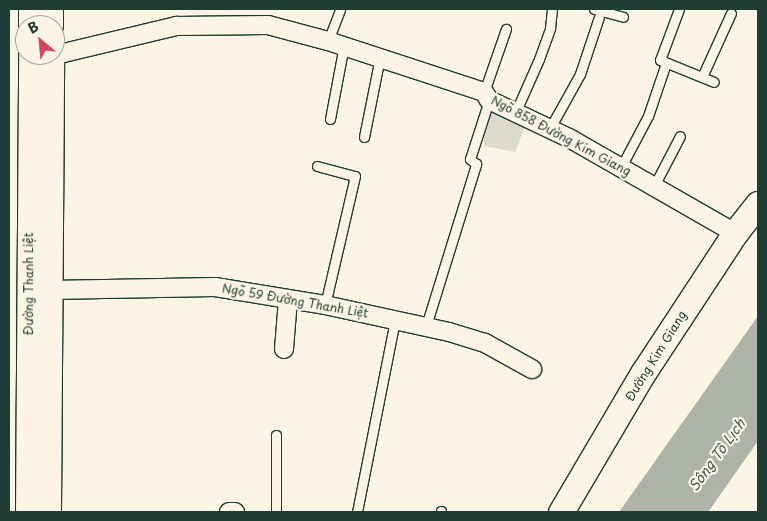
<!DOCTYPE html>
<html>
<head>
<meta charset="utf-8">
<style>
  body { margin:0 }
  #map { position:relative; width:767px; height:521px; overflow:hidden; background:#fcf5e5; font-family:"Playpen Sans",sans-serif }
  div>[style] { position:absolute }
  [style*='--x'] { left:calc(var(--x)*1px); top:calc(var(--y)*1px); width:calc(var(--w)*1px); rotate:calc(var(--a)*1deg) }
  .green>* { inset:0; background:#dcdacc }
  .water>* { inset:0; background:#aeb3a7 }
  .roads { filter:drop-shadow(1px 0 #1f3d34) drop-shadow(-1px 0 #1f3d34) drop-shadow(0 1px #1f3d34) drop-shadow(0 -1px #1f3d34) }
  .lane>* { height:9px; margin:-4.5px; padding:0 4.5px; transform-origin:4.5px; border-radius:4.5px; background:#fcf5e5 }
  .street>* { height:18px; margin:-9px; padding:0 9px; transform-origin:9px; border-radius:9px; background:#fcf5e5 }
  .secondary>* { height:25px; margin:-12.5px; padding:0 12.5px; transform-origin:12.5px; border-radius:12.5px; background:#fcf5e5 }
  span { translate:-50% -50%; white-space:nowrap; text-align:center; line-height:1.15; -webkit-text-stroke:4.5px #fcf5e5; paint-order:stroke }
  .street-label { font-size:12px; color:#1f3d34 }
  .water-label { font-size:14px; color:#435a51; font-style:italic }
  .frame { position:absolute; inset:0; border:10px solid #1f3d34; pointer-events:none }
  .north { position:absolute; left:15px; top:15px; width:50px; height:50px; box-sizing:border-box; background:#fcf5e5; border:1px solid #a4ab9e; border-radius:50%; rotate:332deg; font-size:14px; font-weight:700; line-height:20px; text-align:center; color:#1f3d34 }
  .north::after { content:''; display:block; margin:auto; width:18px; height:22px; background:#d1495b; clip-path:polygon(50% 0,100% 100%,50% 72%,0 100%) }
</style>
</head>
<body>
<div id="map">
  <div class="green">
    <div style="clip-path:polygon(489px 109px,526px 124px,515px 152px,484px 146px,484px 125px)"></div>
  </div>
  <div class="water">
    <div style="clip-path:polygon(758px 316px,758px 441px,708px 512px,619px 512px)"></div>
  </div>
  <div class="roads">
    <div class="lane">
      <div style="--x:594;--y:9;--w:30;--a:15"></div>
      <div style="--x:679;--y:9;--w:54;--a:110.4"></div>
      <div style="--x:660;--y:60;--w:58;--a:22.2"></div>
      <div style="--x:328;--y:41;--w:34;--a:-69"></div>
      <div style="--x:702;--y:77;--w:70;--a:-65.6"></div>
      <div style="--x:484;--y:92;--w:67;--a:-70.8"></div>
      <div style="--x:516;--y:111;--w:57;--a:-66.1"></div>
      <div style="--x:539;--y:59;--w:33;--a:-70"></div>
      <div style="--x:550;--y:28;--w:19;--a:-84"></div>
      <div style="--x:330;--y:119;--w:75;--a:-79.3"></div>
      <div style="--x:550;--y:128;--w:62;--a:-60.9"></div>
      <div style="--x:580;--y:74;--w:60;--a:-71.6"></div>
      <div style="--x:364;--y:137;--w:82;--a:-78.7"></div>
      <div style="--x:317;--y:166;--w:39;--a:15"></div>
      <div style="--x:355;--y:176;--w:132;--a:103.1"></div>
      <div style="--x:621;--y:167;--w:58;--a:-62.1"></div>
      <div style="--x:648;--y:116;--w:56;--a:-71.2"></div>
      <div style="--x:654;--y:186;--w:56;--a:-62.5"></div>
      <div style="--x:426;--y:326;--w:170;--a:-72.8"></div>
      <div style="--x:476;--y:164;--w:8;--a:-140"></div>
      <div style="--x:470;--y:159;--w:62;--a:-72.1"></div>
      <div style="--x:276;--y:512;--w:77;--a:-90"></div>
      <div style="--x:357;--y:512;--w:196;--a:-78.8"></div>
      <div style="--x:441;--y:512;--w:1;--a:-90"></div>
    </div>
    <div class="street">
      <div style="--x:51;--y:56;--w:129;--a:-13.5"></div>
      <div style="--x:176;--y:26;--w:92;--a:-0.6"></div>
      <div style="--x:268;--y:25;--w:62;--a:14.9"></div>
      <div style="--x:328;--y:41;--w:164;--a:18.1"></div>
      <div style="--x:484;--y:92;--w:9;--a:58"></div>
      <div style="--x:489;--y:100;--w:89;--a:25.4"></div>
      <div style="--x:569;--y:138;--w:191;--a:29.8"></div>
      <div style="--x:49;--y:290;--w:166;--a:-1"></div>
      <div style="--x:215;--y:287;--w:111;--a:9.3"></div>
      <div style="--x:325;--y:305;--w:127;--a:12.3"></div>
      <div style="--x:449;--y:332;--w:38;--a:17"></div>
      <div style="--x:485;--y:343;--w:54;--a:29"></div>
      <div style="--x:284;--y:349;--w:50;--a:-85.4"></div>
      <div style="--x:229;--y:512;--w:6;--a:0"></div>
    </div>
    <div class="secondary">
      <div style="--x:50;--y:9;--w:16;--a:90"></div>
      <div style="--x:31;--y:25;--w:16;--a:-90"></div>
      <div style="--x:28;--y:512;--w:457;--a:-89.6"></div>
      <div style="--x:48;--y:512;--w:457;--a:-89.6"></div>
      <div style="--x:561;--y:512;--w:161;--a:-59.5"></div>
      <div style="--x:643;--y:373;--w:168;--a:-56.7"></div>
      <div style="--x:735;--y:233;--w:37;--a:-52"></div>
    </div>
  </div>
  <div class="street-label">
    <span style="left:561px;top:136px;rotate:28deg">Ngõ 858 Đường Kim Giang</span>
    <span style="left:29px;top:284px;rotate:-90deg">Đường Thanh Liệt</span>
    <span style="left:295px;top:301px;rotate:10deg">Ngõ 59 Đường Thanh Liệt</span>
    <span style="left:656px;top:356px;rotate:-58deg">Đường Kim Giang</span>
  </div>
  <div class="water-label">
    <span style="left:717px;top:455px;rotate:-54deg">Sông Tô Lịch</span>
  </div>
  <div class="frame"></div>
  <div class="north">B</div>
</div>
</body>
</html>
